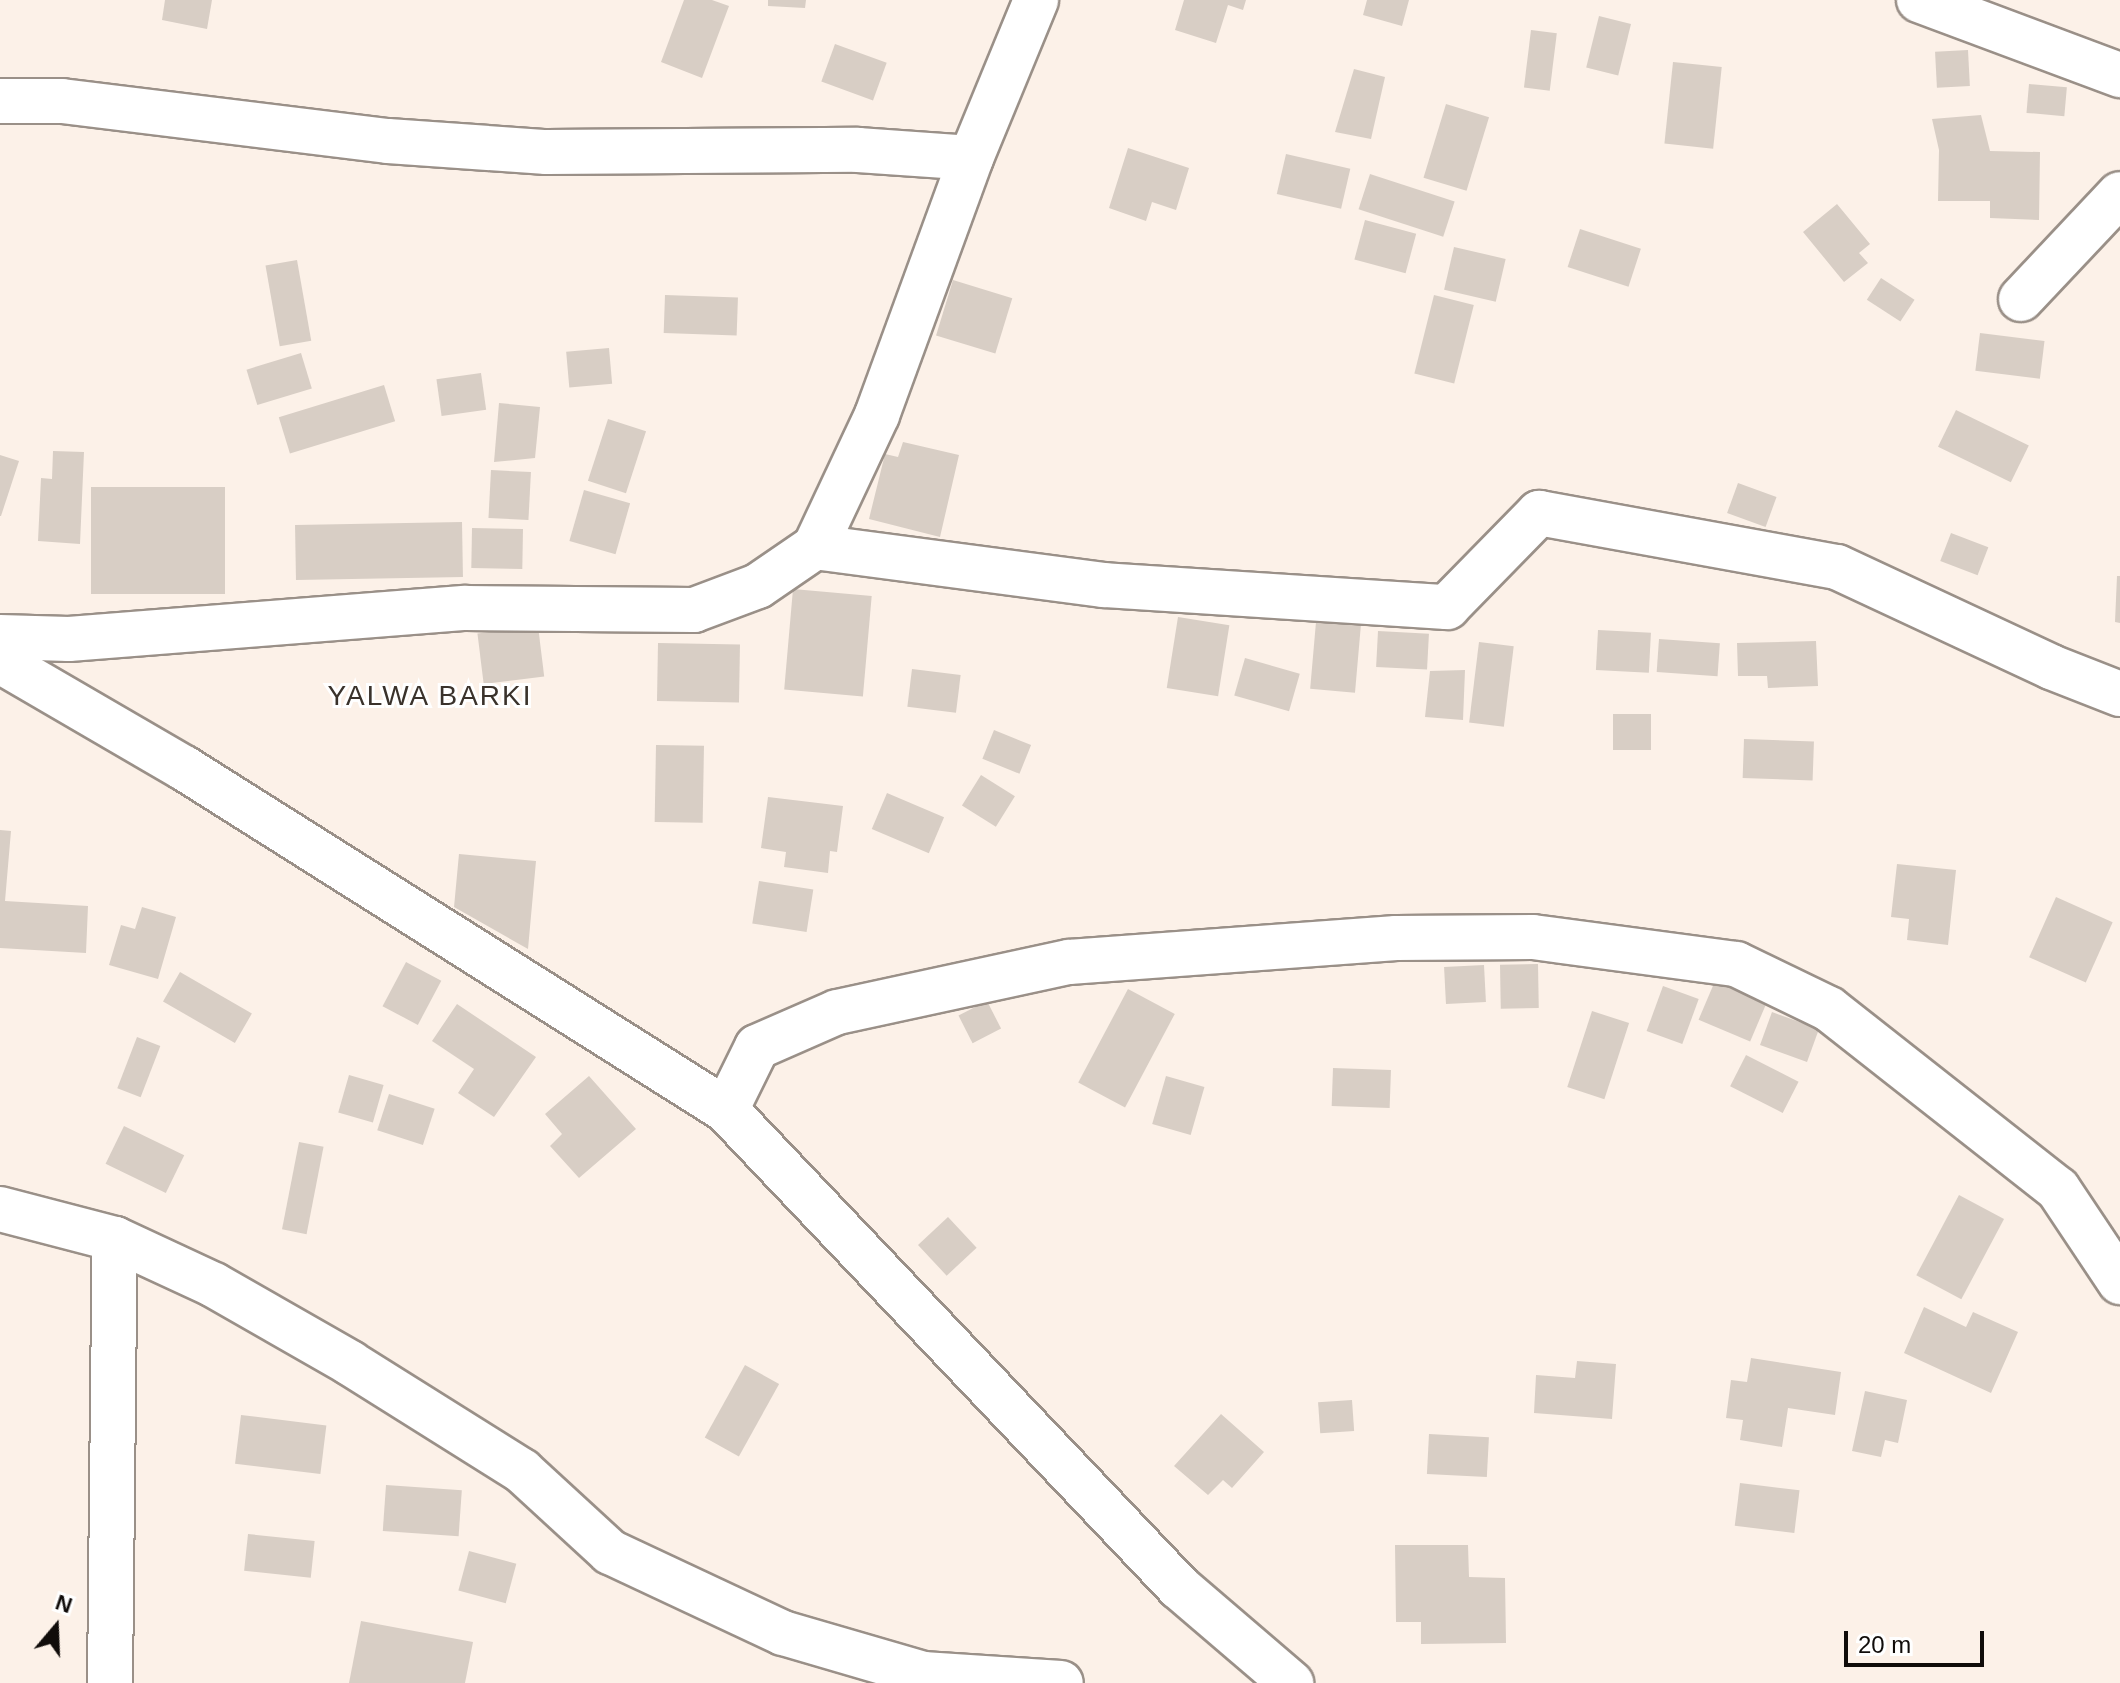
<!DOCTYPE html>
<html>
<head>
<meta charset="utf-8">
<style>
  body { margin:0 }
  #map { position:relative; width:2120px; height:1683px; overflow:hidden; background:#fcf1e8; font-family:Arial,sans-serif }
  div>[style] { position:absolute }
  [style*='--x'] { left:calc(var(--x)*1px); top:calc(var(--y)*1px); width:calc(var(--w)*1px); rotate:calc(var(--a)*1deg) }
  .building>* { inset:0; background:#d8cec5; transform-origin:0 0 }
  .roads { filter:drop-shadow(2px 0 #9a9088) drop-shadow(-2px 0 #9a9088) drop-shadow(0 2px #9a9088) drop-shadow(0 -2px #9a9088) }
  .street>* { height:44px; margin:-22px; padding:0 22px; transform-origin:22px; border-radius:22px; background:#fff }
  span { translate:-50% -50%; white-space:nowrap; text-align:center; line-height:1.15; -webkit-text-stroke:6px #fff; paint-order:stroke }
  .quarter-label { font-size:28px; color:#3a322b; letter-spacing:2px }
  .north { position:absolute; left:16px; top:1587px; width:80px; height:80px; -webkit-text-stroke:6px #fff; paint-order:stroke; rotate:19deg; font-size:22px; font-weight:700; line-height:32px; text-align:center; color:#100c0a }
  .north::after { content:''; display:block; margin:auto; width:28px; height:36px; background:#100c0a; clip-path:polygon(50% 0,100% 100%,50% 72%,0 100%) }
  .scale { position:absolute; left:1844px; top:1631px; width:140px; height:36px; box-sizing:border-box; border:4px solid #100c0a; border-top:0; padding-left:10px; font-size:24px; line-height:28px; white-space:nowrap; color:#100c0a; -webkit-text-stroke:6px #fff; paint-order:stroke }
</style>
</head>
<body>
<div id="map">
  <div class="building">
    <div style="clip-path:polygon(165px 0,212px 0,207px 29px,162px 20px)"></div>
    <div style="clip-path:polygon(684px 0,712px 0,729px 6px,702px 78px,661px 62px)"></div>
    <div style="clip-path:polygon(768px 0,806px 0,805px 8px,768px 6px)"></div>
    <div style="clip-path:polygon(1184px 0,1246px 0,1243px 10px,1228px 5px,1216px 43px,1175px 30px)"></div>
    <div style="clip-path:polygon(1367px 0,1409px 0,1402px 26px,1363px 15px)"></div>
    <div style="left:1599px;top:16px;width:33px;height:53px;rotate:14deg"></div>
    <div style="left:1531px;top:30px;width:26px;height:58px;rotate:7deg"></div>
    <div style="left:835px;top:44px;width:55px;height:40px;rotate:20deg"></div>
    <div style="left:1968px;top:50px;width:36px;height:33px;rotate:87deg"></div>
    <div style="left:1673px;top:62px;width:49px;height:82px;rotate:6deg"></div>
    <div style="clip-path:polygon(1354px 69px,1385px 77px,1371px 139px,1335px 132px)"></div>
    <div style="left:2029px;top:84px;width:38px;height:29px;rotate:5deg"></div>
    <div style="left:1446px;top:104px;width:45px;height:77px;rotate:17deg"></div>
    <div style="clip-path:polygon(1981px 115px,1990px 151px,2040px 152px,2039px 220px,1990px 218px,1990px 201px,1938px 201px,1939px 150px,1932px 119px)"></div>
    <div style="clip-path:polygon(1128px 148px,1189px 168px,1176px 210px,1152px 202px,1146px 221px,1109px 208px)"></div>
    <div style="left:1286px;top:154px;width:66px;height:41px;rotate:13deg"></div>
    <div style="left:1370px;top:174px;width:89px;height:37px;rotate:18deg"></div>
    <div style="clip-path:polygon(1837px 204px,1870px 244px,1859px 253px,1868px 263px,1844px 282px,1803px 232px)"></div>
    <div style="left:1365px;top:220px;width:53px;height:41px;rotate:15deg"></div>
    <div style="left:1580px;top:229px;width:64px;height:40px;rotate:18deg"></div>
    <div style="left:1454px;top:247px;width:53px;height:44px;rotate:13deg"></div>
    <div style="left:297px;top:260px;width:82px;height:32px;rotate:80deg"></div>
    <div style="left:1881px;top:278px;width:40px;height:26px;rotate:33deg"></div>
    <div style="left:953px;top:280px;width:62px;height:58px;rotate:17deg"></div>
    <div style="left:665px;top:295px;width:73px;height:38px;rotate:2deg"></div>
    <div style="left:1434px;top:295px;width:41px;height:81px;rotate:14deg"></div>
    <div style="left:1980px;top:333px;width:65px;height:38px;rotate:7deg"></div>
    <div style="left:609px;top:348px;width:36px;height:43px;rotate:85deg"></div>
    <div style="left:301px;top:353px;width:37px;height:57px;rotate:73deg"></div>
    <div style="left:481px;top:373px;width:37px;height:45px;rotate:82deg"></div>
    <div style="left:384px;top:385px;width:38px;height:110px;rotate:73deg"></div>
    <div style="clip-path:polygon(499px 403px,540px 407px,535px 458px,494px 462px)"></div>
    <div style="left:1956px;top:410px;width:81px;height:41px;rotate:26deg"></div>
    <div style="left:608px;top:419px;width:40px;height:65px;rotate:18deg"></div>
    <div style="clip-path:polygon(903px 442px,959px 455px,940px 537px,869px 519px,885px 454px,898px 457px)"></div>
    <div style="clip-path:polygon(53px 451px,84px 452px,80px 544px,38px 541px,41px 478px,52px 479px)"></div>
    <div style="clip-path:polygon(0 455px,19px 461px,1px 516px,0 516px)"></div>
    <div style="left:491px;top:470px;width:40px;height:48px;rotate:3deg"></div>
    <div style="left:1738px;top:483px;width:41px;height:32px;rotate:20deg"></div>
    <div style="left:91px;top:487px;width:134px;height:107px"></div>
    <div style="left:584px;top:490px;width:48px;height:53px;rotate:16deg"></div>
    <div style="left:462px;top:522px;width:55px;height:167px;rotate:89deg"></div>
    <div style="left:472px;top:528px;width:51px;height:40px;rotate:1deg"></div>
    <div style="left:1951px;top:533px;width:40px;height:30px;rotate:21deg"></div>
    <div style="clip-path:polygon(2117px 576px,2120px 576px,2120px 623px,2115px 622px)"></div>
    <div style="left:793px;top:589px;width:79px;height:101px;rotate:5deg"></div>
    <div style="left:1178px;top:617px;width:52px;height:72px;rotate:9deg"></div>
    <div style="left:1316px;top:622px;width:45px;height:67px;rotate:5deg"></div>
    <div style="left:538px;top:626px;width:51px;height:61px;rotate:83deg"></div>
    <div style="left:1598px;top:630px;width:53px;height:40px;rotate:3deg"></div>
    <div style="left:1378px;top:631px;width:51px;height:36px;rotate:3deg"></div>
    <div style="left:1659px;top:639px;width:61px;height:33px;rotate:4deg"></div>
    <div style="clip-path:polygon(1816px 641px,1818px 686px,1768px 688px,1767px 676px,1738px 676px,1737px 643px)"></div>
    <div style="left:1479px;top:642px;width:35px;height:81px;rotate:7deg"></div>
    <div style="left:658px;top:643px;width:82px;height:58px;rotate:1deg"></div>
    <div style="left:1245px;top:658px;width:57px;height:39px;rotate:16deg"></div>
    <div style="left:912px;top:669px;width:49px;height:38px;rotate:7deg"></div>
    <div style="clip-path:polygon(1465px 670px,1463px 720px,1425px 717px,1430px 671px)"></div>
    <div style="left:1613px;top:714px;width:38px;height:36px"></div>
    <div style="left:994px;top:730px;width:40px;height:31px;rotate:22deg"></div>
    <div style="left:1744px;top:739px;width:70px;height:39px;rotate:2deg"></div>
    <div style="left:656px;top:745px;width:48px;height:77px;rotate:1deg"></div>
    <div style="left:981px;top:775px;width:40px;height:36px;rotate:32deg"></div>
    <div style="left:887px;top:793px;width:62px;height:39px;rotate:23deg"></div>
    <div style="clip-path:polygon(768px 797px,843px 806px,837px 852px,830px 851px,828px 873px,784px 867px,786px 852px,761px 848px)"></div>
    <div style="clip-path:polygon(0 830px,11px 831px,5px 901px,88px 906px,86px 953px,0 948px)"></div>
    <div style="clip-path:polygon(459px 854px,536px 861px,528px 949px,454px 907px)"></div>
    <div style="clip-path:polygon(1897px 864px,1956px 870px,1948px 945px,1907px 940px,1909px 919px,1891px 917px)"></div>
    <div style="left:759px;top:881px;width:55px;height:43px;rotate:9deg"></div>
    <div style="left:2056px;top:897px;width:62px;height:66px;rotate:24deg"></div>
    <div style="clip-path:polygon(142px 907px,176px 917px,158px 979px,109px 965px,121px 925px,135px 929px)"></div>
    <div style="left:406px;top:962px;width:40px;height:50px;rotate:28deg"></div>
    <div style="left:1538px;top:964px;width:44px;height:38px;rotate:89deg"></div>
    <div style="left:1484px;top:965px;width:37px;height:40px;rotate:87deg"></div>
    <div style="left:180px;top:972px;width:83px;height:34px;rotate:30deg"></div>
    <div style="left:1715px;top:981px;width:56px;height:42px;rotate:23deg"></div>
    <div style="left:1663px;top:986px;width:38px;height:48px;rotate:20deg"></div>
    <div style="left:1128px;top:989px;width:53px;height:106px;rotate:28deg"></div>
    <div style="left:987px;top:1001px;width:31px;height:32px;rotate:63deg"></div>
    <div style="clip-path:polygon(457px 1004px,536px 1057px,494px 1117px,458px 1093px,474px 1069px,432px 1041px)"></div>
    <div style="left:1592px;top:1011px;width:39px;height:80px;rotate:18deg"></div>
    <div style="left:1772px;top:1012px;width:50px;height:35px;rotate:20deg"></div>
    <div style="left:137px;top:1037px;width:25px;height:55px;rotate:21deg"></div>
    <div style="left:1746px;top:1055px;width:59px;height:35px;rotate:27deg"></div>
    <div style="left:1333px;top:1068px;width:58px;height:38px;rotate:2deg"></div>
    <div style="left:349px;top:1075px;width:36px;height:39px;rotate:16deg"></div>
    <div style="clip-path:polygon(589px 1076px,636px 1129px,579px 1178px,550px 1146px,562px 1134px,545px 1114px)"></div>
    <div style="left:1166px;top:1076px;width:40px;height:50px;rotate:16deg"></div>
    <div style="left:389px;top:1094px;width:48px;height:38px;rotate:18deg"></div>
    <div style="left:124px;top:1126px;width:67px;height:42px;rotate:26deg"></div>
    <div style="left:299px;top:1142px;width:25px;height:89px;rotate:11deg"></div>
    <div style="left:1959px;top:1195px;width:51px;height:91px;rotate:28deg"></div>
    <div style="left:948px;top:1217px;width:42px;height:41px;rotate:47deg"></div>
    <div style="clip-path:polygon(1924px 1307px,1966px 1327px,1973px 1312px,2018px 1332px,1991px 1393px,1904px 1353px)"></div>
    <div style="clip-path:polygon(1751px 1358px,1841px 1372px,1835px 1415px,1788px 1408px,1782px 1447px,1740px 1440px,1743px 1420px,1726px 1418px,1731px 1380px,1747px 1382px)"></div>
    <div style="clip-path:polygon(1577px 1361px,1616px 1364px,1612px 1419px,1534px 1413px,1536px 1375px,1575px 1378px)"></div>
    <div style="left:745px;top:1365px;width:39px;height:83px;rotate:29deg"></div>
    <div style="clip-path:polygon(1865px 1391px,1907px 1400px,1898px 1443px,1885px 1440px,1881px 1457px,1852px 1451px)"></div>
    <div style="left:1352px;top:1400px;width:31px;height:34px;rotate:86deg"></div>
    <div style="clip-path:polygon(1221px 1414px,1264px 1452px,1232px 1488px,1223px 1480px,1208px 1495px,1174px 1466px)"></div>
    <div style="left:241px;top:1415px;width:86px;height:49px;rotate:7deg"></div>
    <div style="left:1429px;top:1434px;width:60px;height:40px;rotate:3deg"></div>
    <div style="left:1740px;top:1483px;width:60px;height:43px;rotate:7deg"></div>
    <div style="left:386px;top:1485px;width:76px;height:46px;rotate:4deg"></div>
    <div style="left:248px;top:1534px;width:67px;height:37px;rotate:6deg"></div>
    <div style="clip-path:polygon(1395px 1545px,1468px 1545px,1469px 1577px,1505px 1578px,1506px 1643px,1421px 1644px,1421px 1622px,1396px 1622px)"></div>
    <div style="left:469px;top:1551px;width:49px;height:41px;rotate:15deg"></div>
    <div style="clip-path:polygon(361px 1621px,473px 1642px,465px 1683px,349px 1683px)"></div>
  </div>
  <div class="roads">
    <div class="street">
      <div style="--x:1919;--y:0;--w:215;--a:20.5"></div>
      <div style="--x:0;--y:101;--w:62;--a:0"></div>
      <div style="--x:62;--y:101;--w:328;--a:7"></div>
      <div style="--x:388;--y:141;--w:159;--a:4"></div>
      <div style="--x:547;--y:152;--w:311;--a:-0.4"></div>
      <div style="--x:858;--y:150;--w:113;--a:4"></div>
      <div style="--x:971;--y:158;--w:171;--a:-67.6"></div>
      <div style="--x:2021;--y:299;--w:144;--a:-46.7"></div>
      <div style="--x:815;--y:547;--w:291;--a:7.5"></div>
      <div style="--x:1104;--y:585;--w:344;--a:3.7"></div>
      <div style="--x:1447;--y:607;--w:132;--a:-45.6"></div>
      <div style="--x:1539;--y:513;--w:303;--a:10.3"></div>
      <div style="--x:1837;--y:567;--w:236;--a:25"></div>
      <div style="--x:2051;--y:667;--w:74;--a:21.4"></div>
      <div style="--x:0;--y:637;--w:69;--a:1.7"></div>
      <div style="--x:69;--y:639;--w:398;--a:-4.5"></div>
      <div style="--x:466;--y:608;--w:228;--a:0.5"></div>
      <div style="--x:694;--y:610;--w:68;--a:-20.6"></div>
      <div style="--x:758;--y:586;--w:69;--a:-34.4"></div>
      <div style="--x:815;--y:547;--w:146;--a:-64.8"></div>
      <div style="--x:877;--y:415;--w:274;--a:-69.9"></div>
      <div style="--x:0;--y:661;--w:213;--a:30.2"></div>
      <div style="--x:184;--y:768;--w:641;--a:32.25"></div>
      <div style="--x:726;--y:1110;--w:658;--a:46.48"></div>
      <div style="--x:1179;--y:1587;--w:148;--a:40.6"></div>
      <div style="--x:726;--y:1110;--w:70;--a:-63.8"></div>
      <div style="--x:757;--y:1047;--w:87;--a:-23.6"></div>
      <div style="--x:837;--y:1012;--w:237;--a:-12.2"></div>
      <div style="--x:1069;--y:962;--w:328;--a:-4.2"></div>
      <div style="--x:1396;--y:938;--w:137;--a:-0.4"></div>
      <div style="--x:1533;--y:937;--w:205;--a:7.6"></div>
      <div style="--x:1736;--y:964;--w:103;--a:25.8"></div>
      <div style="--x:1829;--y:1009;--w:291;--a:38.2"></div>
      <div style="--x:2058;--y:1189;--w:112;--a:56.3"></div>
      <div style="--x:0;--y:1209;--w:119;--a:14.6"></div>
      <div style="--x:115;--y:1239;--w:109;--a:24.9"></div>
      <div style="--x:214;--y:1285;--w:157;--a:29.8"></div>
      <div style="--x:350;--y:1363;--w:203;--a:32.1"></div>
      <div style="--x:522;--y:1471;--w:120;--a:42.6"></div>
      <div style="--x:610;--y:1552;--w:191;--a:25.1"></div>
      <div style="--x:783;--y:1633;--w:146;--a:16.3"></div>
      <div style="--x:923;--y:1674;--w:138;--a:3.7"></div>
      <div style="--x:110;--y:1683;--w:444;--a:-89.4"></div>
    </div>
  </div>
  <div class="quarter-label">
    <span style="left:430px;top:696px">YALWA BARKI</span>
  </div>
  <div class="north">N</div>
  <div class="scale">20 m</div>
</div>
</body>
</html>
